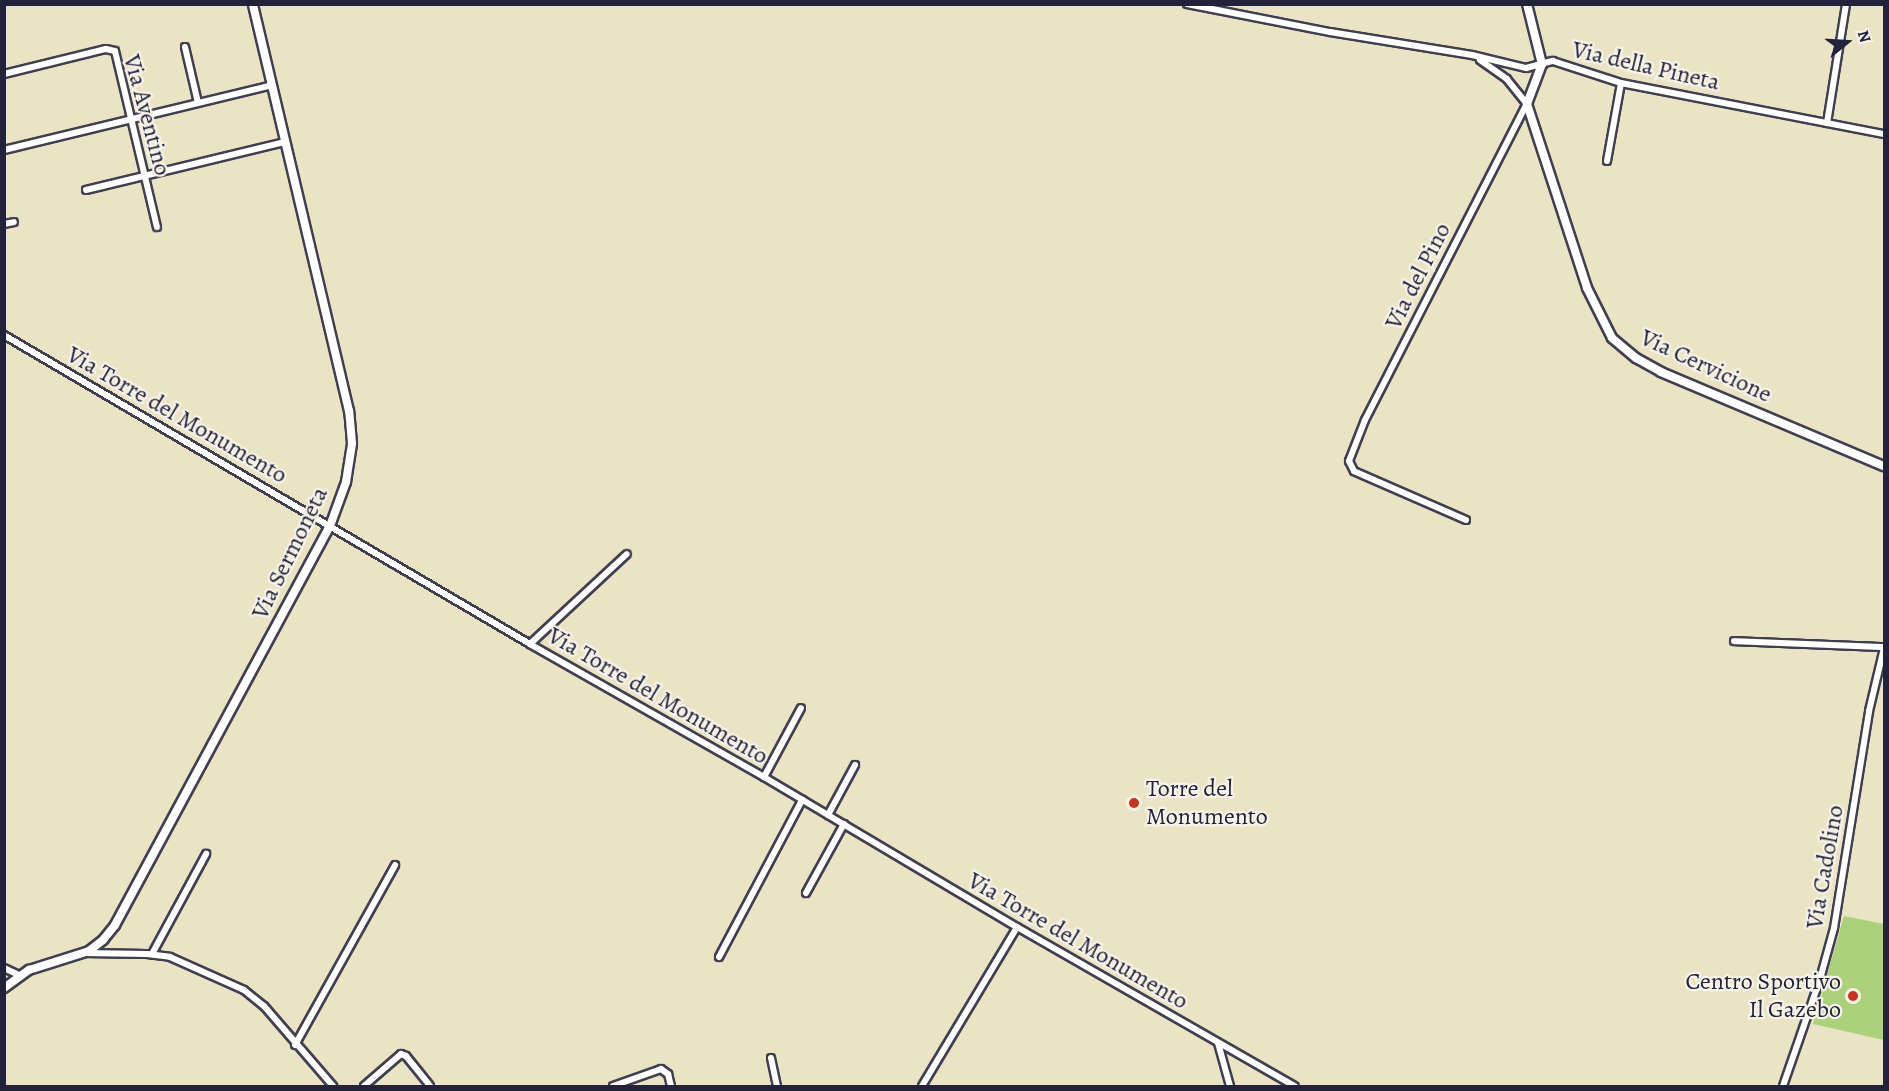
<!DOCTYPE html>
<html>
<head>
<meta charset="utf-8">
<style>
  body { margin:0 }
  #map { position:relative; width:1889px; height:1091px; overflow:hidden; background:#eae4c5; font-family:Alegreya,serif }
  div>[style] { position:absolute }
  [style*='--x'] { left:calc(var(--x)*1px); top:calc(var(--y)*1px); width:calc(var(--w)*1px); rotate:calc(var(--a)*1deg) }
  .green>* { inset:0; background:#acd17b }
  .roads { filter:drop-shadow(2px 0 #403f50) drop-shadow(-2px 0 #403f50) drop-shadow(0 2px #403f50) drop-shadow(0 -2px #403f50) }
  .minor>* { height:6px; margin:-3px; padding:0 3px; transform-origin:3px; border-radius:3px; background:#fff }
  .tertiary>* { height:8px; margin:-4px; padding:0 4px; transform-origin:4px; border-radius:4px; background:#fff }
  .dots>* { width:16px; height:16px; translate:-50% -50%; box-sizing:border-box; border:3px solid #f7f3e8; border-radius:50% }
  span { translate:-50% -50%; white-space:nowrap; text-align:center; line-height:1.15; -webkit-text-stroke:4.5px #f7f3e8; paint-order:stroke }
  .street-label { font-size:24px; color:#22223b }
  .poi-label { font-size:24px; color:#22223b }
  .left { translate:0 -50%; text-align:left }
  .right { translate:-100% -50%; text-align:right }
  .frame { position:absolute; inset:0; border:6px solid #22223b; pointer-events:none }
  .north { position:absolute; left:1817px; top:12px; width:60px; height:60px; -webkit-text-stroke:4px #f7f3e8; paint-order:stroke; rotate:72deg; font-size:16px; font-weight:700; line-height:24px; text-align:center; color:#22223b }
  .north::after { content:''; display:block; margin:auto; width:21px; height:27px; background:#22223b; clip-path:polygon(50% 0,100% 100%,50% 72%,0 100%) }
</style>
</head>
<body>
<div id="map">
  <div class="green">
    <div style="clip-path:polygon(1844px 916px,1884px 924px,1884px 1040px,1813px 1024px)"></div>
  </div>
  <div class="roads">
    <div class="minor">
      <div style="--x:1187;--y:4;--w:146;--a:11.1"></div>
      <div style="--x:1330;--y:32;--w:144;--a:9.2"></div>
      <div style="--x:1472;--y:55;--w:56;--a:13.5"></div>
      <div style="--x:1526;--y:68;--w:28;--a:-15"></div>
      <div style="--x:1553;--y:61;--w:71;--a:17.9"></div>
      <div style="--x:1621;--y:83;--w:268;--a:11"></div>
      <div style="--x:185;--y:47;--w:57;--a:76.9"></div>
      <div style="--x:4;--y:74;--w:105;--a:-13.8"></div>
      <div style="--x:106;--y:49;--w:9;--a:13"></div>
      <div style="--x:115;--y:51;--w:181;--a:76.6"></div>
      <div style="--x:1827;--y:123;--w:121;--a:-80.9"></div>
      <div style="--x:4;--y:150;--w:276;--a:-13.6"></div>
      <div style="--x:1607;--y:161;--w:79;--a:-79.8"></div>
      <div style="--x:86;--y:190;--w:205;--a:-13.6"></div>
      <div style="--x:4;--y:224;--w:10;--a:-11"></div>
      <div style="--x:4;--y:335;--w:610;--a:30.43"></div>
      <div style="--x:530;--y:644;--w:269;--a:29.6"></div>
      <div style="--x:764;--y:777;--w:294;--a:30.7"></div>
      <div style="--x:1017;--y:927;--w:320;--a:29.8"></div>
      <div style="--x:1466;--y:520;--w:122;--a:-156.4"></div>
      <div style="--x:1354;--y:471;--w:11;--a:-117"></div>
      <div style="--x:1349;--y:461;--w:44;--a:-68.7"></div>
      <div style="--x:1365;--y:420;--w:355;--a:-62.9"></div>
      <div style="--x:1527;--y:104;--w:32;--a:-129"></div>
      <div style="--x:1507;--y:79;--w:33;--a:-145"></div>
      <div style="--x:1734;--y:641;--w:150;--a:2.3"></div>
      <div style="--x:530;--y:644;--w:132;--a:-42.9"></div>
      <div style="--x:764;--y:777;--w:78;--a:-61.8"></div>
      <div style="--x:828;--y:815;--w:57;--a:-61.6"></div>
      <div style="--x:806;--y:893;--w:79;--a:-61.2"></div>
      <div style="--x:84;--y:953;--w:63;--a:0.9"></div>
      <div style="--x:147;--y:954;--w:23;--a:7"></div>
      <div style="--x:170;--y:957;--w:81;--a:24"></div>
      <div style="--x:244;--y:990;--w:26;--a:39"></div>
      <div style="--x:264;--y:1006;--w:106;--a:49.2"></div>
      <div style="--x:152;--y:954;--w:114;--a:-61.6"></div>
      <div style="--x:719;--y:957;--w:178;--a:-62.1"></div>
      <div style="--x:4;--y:968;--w:17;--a:25"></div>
      <div style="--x:1218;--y:1043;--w:45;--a:74.4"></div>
      <div style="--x:295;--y:1045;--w:206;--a:-60.9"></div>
      <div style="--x:771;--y:1058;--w:29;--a:78"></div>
      <div style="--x:364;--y:1086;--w:49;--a:-40.9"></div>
      <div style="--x:401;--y:1054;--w:5;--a:22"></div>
      <div style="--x:406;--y:1056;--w:38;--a:51"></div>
      <div style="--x:613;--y:1086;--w:51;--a:-19.5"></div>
      <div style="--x:661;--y:1069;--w:9;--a:36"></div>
      <div style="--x:668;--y:1074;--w:12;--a:76"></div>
      <div style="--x:922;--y:1086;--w:185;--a:-59.1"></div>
      <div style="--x:1783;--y:1086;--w:113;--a:-70.9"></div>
      <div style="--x:1820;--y:979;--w:53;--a:-74.6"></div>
      <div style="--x:1834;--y:928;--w:220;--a:-80.8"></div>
      <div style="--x:1869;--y:711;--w:65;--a:-76.6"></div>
    </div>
    <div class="tertiary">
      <div style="--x:1527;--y:4;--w:62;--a:76"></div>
      <div style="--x:1542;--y:64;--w:43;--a:110.6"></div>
      <div style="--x:1527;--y:104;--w:194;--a:71.9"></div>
      <div style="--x:1587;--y:288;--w:56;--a:63.4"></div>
      <div style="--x:1612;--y:338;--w:31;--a:40"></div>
      <div style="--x:1636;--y:358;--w:29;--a:29"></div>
      <div style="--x:1661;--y:372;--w:242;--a:22.9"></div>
      <div style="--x:4;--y:988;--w:31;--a:-36"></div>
      <div style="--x:29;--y:970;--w:63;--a:-17.6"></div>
      <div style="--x:89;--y:951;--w:18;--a:-38"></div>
      <div style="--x:103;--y:940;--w:19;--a:-51"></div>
      <div style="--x:115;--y:925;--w:453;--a:-61.7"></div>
      <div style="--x:330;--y:526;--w:47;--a:-70"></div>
      <div style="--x:346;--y:482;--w:39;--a:-81"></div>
      <div style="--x:352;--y:443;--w:32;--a:-95"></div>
      <div style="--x:349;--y:411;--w:418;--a:-103.3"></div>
    </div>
  </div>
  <div class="dots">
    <div style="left:1134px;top:803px;background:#c8321e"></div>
    <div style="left:1853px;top:996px;background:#c8321e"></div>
  </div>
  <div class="street-label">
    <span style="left:1646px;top:66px;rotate:13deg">Via della Pineta</span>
    <span style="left:147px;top:115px;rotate:75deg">Via Aventino</span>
    <span style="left:1418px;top:276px;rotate:-63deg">Via del Pino</span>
    <span style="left:1706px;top:366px;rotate:25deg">Via Cervicione</span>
    <span style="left:177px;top:415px;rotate:30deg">Via Torre del Monumento</span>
    <span style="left:290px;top:553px;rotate:-64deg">Via Sermoneta</span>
    <span style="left:658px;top:696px;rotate:30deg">Via Torre del Monumento</span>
    <span style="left:1825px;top:867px;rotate:-80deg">Via Cadolino</span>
    <span style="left:1078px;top:941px;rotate:30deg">Via Torre del Monumento</span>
  </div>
  <div class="poi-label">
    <span class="left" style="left:1146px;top:803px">Torre del<br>Monumento</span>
    <span class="right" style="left:1841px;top:996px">Centro Sportivo<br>Il Gazebo</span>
  </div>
  <div class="frame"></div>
  <div class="north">N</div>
</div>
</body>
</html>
